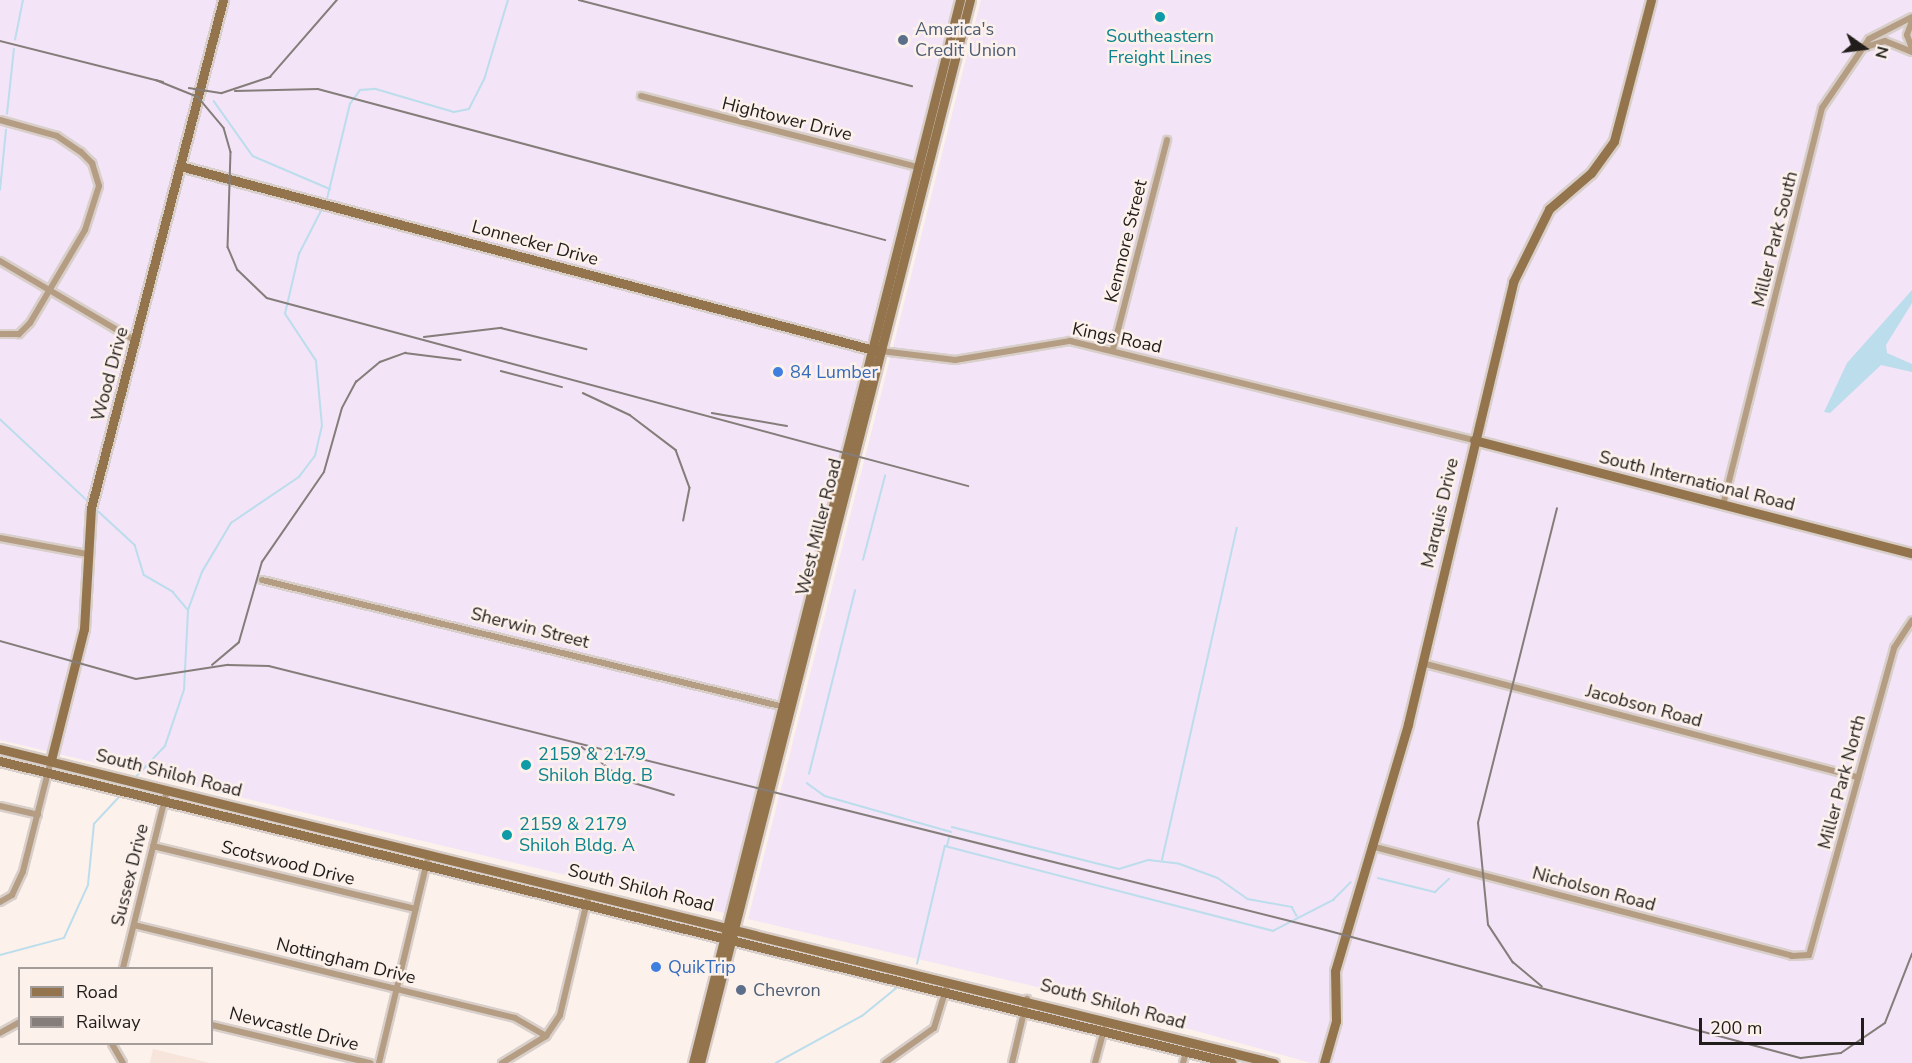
<!DOCTYPE html>
<html>
<head>
<meta charset="utf-8">
<style>
  body { margin:0 }
  #map { position:relative; width:1912px; height:1063px; overflow:hidden; background:#fcf1eb; font-family:"Nunito Sans",sans-serif }
  div>[style] { position:absolute }
  [style*='--x'] { left:calc(var(--x)*1px); top:calc(var(--y)*1px); width:calc(var(--w)*1px); rotate:calc(var(--a)*1deg) }
  .built>* { inset:0; background:#f7e4da }
  .industrial>* { inset:0; background:#f3e4f7 }
  .water>* { inset:0; background:#bbddec }
  .stream>* { height:1.5px; margin:-0.75px; padding:0 0.75px; transform-origin:0.75px; border-radius:0.75px; background:#bbddec }
  .roads { filter:drop-shadow(2px 0 #d9cfca) drop-shadow(-2px 0 #d9cfca) drop-shadow(0 2px #d9cfca) drop-shadow(0 -2px #d9cfca) }
  .street>* { height:6px; margin:-3px; padding:0 3px; transform-origin:3px; border-radius:3px; background:#b49d83 }
  .secondary>* { height:9px; margin:-4.5px; padding:0 4.5px; transform-origin:4.5px; border-radius:4.5px; background:#94744c }
  .rail>* { height:1.5px; margin:-0.75px; padding:0 0.75px; transform-origin:0.75px; border-radius:0.75px; background:#847d79 }
  .dots>* { width:16px; height:16px; translate:-50% -50%; box-sizing:border-box; border:3px solid #fcf1eb; border-radius:50% }
  span { translate:-50% -50%; white-space:nowrap; text-align:center; line-height:1.15; -webkit-text-stroke:5px #fcf1eb; paint-order:stroke }
  .service-label { font-size:18px; color:#4e5e75 }
  .left { translate:0 -50%; text-align:left }
  .culture-label { font-size:18px; color:#0d838f }
  .street-label { font-size:18px; color:#211d1b }
  .shop-label { font-size:18px; color:#366cbe }
  .legend { position:absolute; left:18px; top:967px; width:195px; height:78px; box-sizing:border-box; background:#fcf1eb; border:2px solid #a49c98; margin:0; padding:8px 10px; list-style:none; font-size:18px; color:#211d1b }
  .legend li { display:flex; align-items:center; gap:12px; height:30px }
  .legend b { width:30px; border:2px solid #a49c98 }
  .north { position:absolute; left:1834px; top:18px; width:60px; height:60px; -webkit-text-stroke:4px #fcf1eb; paint-order:stroke; rotate:104deg; font-size:16px; font-weight:700; line-height:24px; text-align:center; color:#211d1b }
  .north::after { content:''; display:block; margin:auto; width:21px; height:27px; background:#211d1b; clip-path:polygon(50% 0,100% 100%,50% 72%,0 100%) }
  .scale { position:absolute; left:1699px; top:1018px; width:165px; height:27px; box-sizing:border-box; border:3px solid #211d1b; border-top:0; padding-left:8px; font-size:18px; line-height:21px; white-space:nowrap; color:#211d1b; -webkit-text-stroke:4px #fcf1eb; paint-order:stroke }
</style>
</head>
<body>
<div id="map">
  <div class="built">
    <div style="clip-path:polygon(153px 1049px,210px 1063px,150px 1063px)"></div>
  </div>
  <div class="industrial">
    <div style="clip-path:polygon(0 0,957px 0,725px 913px,0 740px)"></div>
    <div style="clip-path:polygon(981px 0,1912px 0,1912px 1063px,1311px 1063px,1046px 989px,748px 919px)"></div>
  </div>
  <div class="water">
    <div style="clip-path:polygon(1912px 290px,1912px 303px,1886px 345px,1887px 353px,1912px 364px,1912px 372px,1881px 365px,1830px 413px,1824px 412px,1847px 363px)"></div>
  </div>
  <div class="stream">
    <div style="--x:15;--y:40;--w:41;--a:-78.7"></div>
    <div style="--x:214;--y:101;--w:67;--a:54.7"></div>
    <div style="--x:253;--y:156;--w:84;--a:23.2"></div>
    <div style="--x:7;--y:114;--w:65;--a:-83.9"></div>
    <div style="--x:0;--y:190;--w:60;--a:-84.3"></div>
    <div style="--x:327;--y:199;--w:98;--a:-76.4"></div>
    <div style="--x:350;--y:104;--w:17;--a:-54"></div>
    <div style="--x:360;--y:90;--w:16;--a:-4"></div>
    <div style="--x:376;--y:89;--w:81;--a:16.4"></div>
    <div style="--x:454;--y:112;--w:15;--a:-11"></div>
    <div style="--x:469;--y:109;--w:33;--a:-63"></div>
    <div style="--x:484;--y:80;--w:84;--a:-73.3"></div>
    <div style="--x:0;--y:419;--w:120;--a:43"></div>
    <div style="--x:96;--y:509;--w:53;--a:42.7"></div>
    <div style="--x:135;--y:545;--w:31;--a:73"></div>
    <div style="--x:144;--y:575;--w:34;--a:30"></div>
    <div style="--x:173;--y:592;--w:23;--a:50"></div>
    <div style="--x:863;--y:560;--w:87;--a:-75.3"></div>
    <div style="--x:809;--y:774;--w:189;--a:-75.9"></div>
    <div style="--x:135;--y:778;--w:44;--a:-46.8"></div>
    <div style="--x:165;--y:746;--w:59;--a:-71.3"></div>
    <div style="--x:184;--y:690;--w:80;--a:-87.1"></div>
    <div style="--x:188;--y:610;--w:40;--a:-69.8"></div>
    <div style="--x:202;--y:572;--w:57;--a:-59.4"></div>
    <div style="--x:231;--y:523;--w:82;--a:-34.1"></div>
    <div style="--x:299;--y:477;--w:26;--a:-53"></div>
    <div style="--x:315;--y:456;--w:31;--a:-77"></div>
    <div style="--x:322;--y:426;--w:65;--a:-95.3"></div>
    <div style="--x:316;--y:361;--w:56;--a:-123.4"></div>
    <div style="--x:285;--y:314;--w:62;--a:-76.9"></div>
    <div style="--x:299;--y:254;--w:51;--a:-62.9"></div>
    <div style="--x:807;--y:783;--w:22;--a:36"></div>
    <div style="--x:825;--y:796;--w:131;--a:15.9"></div>
    <div style="--x:952;--y:827;--w:172;--a:14.1"></div>
    <div style="--x:1119;--y:869;--w:31;--a:-17"></div>
    <div style="--x:1149;--y:860;--w:31;--a:7"></div>
    <div style="--x:1180;--y:864;--w:40;--a:20.2"></div>
    <div style="--x:1218;--y:878;--w:37;--a:35"></div>
    <div style="--x:1248;--y:899;--w:45;--a:10.3"></div>
    <div style="--x:1292;--y:907;--w:10;--a:61"></div>
    <div style="--x:947;--y:846;--w:8;--a:-76"></div>
    <div style="--x:1162;--y:860;--w:340;--a:-77.3"></div>
    <div style="--x:1378;--y:878;--w:59;--a:13.8"></div>
    <div style="--x:1435;--y:892;--w:19;--a:-43"></div>
    <div style="--x:0;--y:955;--w:66;--a:-14.9"></div>
    <div style="--x:64;--y:938;--w:58;--a:-65.6"></div>
    <div style="--x:88;--y:885;--w:61;--a:-84.4"></div>
    <div style="--x:94;--y:824;--w:40;--a:-47"></div>
    <div style="--x:917;--y:964;--w:121;--a:-76.7"></div>
    <div style="--x:945;--y:846;--w:339;--a:14.5"></div>
    <div style="--x:1273;--y:931;--w:68;--a:-27.3"></div>
    <div style="--x:1333;--y:900;--w:25;--a:-45"></div>
    <div style="--x:776;--y:1063;--w:98;--a:-28.7"></div>
    <div style="--x:862;--y:1016;--w:49;--a:-39.2"></div>
  </div>
  <div class="roads">
    <div class="street">
      <div style="--x:1912;--y:21;--w:15;--a:110"></div>
      <div style="--x:1907;--y:35;--w:15;--a:70"></div>
      <div style="--x:1863;--y:48;--w:23;--a:-18"></div>
      <div style="--x:1885;--y:41;--w:29;--a:22"></div>
      <div style="--x:641;--y:96;--w:289;--a:14.4"></div>
      <div style="--x:0;--y:120;--w:59;--a:15.7"></div>
      <div style="--x:57;--y:136;--w:29;--a:34"></div>
      <div style="--x:81;--y:152;--w:16;--a:45"></div>
      <div style="--x:92;--y:163;--w:24;--a:73"></div>
      <div style="--x:99;--y:186;--w:46;--a:107.7"></div>
      <div style="--x:85;--y:230;--w:108;--a:120.6"></div>
      <div style="--x:30;--y:323;--w:16;--a:135"></div>
      <div style="--x:19;--y:334;--w:19;--a:180"></div>
      <div style="--x:0;--y:261;--w:158;--a:30.5"></div>
      <div style="--x:1113;--y:349;--w:216;--a:-75.5"></div>
      <div style="--x:881;--y:351;--w:75;--a:6.9"></div>
      <div style="--x:955;--y:360;--w:117;--a:-9.4"></div>
      <div style="--x:1070;--y:341;--w:416;--a:13.8"></div>
      <div style="--x:1723;--y:505;--w:409;--a:-76"></div>
      <div style="--x:1822;--y:108;--w:83;--a:-55.7"></div>
      <div style="--x:1869;--y:39;--w:48;--a:-27.1"></div>
      <div style="--x:0;--y:538;--w:88;--a:10.4"></div>
      <div style="--x:262;--y:580;--w:537;--a:13.67"></div>
      <div style="--x:1422;--y:663;--w:451;--a:14.7"></div>
      <div style="--x:0;--y:806;--w:39;--a:13"></div>
      <div style="--x:153;--y:846;--w:270;--a:13.5"></div>
      <div style="--x:1371;--y:846;--w:435;--a:14.6"></div>
      <div style="--x:1792;--y:956;--w:17;--a:-3"></div>
      <div style="--x:1809;--y:955;--w:319;--a:-74.5"></div>
      <div style="--x:1894;--y:648;--w:33;--a:-57"></div>
      <div style="--x:0;--y:902;--w:14;--a:-30"></div>
      <div style="--x:12;--y:895;--w:26;--a:-65"></div>
      <div style="--x:23;--y:871;--w:114;--a:-75.8"></div>
      <div style="--x:134;--y:925;--w:392;--a:13.7"></div>
      <div style="--x:515;--y:1018;--w:36;--a:30"></div>
      <div style="--x:123;--y:968;--w:183;--a:-76.1"></div>
      <div style="--x:212;--y:1025;--w:163;--a:13.5"></div>
      <div style="--x:0;--y:1033;--w:23;--a:-29"></div>
      <div style="--x:112;--y:1044;--w:22;--a:60"></div>
      <div style="--x:379;--y:1063;--w:207;--a:-76.6"></div>
      <div style="--x:502;--y:1063;--w:52;--a:-31.5"></div>
      <div style="--x:546;--y:1036;--w:25;--a:-56"></div>
      <div style="--x:560;--y:1015;--w:125;--a:-76.6"></div>
      <div style="--x:885;--y:1063;--w:60;--a:-35.5"></div>
      <div style="--x:934;--y:1028;--w:41;--a:-72.9"></div>
      <div style="--x:1012;--y:1063;--w:66;--a:-76.8"></div>
      <div style="--x:1095;--y:1063;--w:35;--a:-75"></div>
      <div style="--x:1183;--y:1063;--w:15;--a:-74"></div>
    </div>
    <div class="secondary">
      <div style="--x:180;--y:166;--w:721;--a:14.86"></div>
      <div style="--x:1474;--y:440;--w:452;--a:14.5"></div>
      <div style="--x:0;--y:749;--w:1312;--a:13.85"></div>
      <div style="--x:51;--y:760;--w:135;--a:-75.9"></div>
      <div style="--x:84;--y:629;--w:121;--a:-86.7"></div>
      <div style="--x:91;--y:508;--w:525;--a:-75.43"></div>
      <div style="--x:0;--y:761;--w:1268;--a:13.77"></div>
      <div style="--x:693;--y:1063;--w:1096;--a:-75.9"></div>
      <div style="--x:700;--y:1063;--w:1097;--a:-75.75"></div>
      <div style="--x:1324;--y:1063;--w:44;--a:-74.1"></div>
      <div style="--x:1336;--y:1021;--w:50;--a:-91.1"></div>
      <div style="--x:1335;--y:971;--w:258;--a:-73.5"></div>
      <div style="--x:1408;--y:724;--w:454;--a:-76.6"></div>
      <div style="--x:1513;--y:282;--w:81;--a:-63.7"></div>
      <div style="--x:1549;--y:209;--w:55;--a:-40.6"></div>
      <div style="--x:1591;--y:173;--w:39;--a:-54"></div>
      <div style="--x:1614;--y:141;--w:146;--a:-75.3"></div>
    </div>
  </div>
  <div class="rail">
    <div style="--x:579;--y:0;--w:344;--a:14.5"></div>
    <div style="--x:0;--y:41;--w:168;--a:14.1"></div>
    <div style="--x:156;--y:80;--w:45;--a:22"></div>
    <div style="--x:198;--y:97;--w:40;--a:50"></div>
    <div style="--x:224;--y:128;--w:25;--a:74"></div>
    <div style="--x:231;--y:152;--w:95;--a:91.8"></div>
    <div style="--x:228;--y:247;--w:25;--a:67"></div>
    <div style="--x:238;--y:270;--w:40;--a:44"></div>
    <div style="--x:267;--y:298;--w:726;--a:15.01"></div>
    <div style="--x:189;--y:88;--w:33;--a:9"></div>
    <div style="--x:222;--y:93;--w:51;--a:-18.4"></div>
    <div style="--x:270;--y:77;--w:102;--a:-49"></div>
    <div style="--x:235;--y:91;--w:83;--a:-1.4"></div>
    <div style="--x:318;--y:89;--w:587;--a:14.91"></div>
    <div style="--x:424;--y:337;--w:78;--a:-6.7"></div>
    <div style="--x:501;--y:328;--w:88;--a:13.9"></div>
    <div style="--x:501;--y:371;--w:63;--a:14.7"></div>
    <div style="--x:583;--y:393;--w:52;--a:25.1"></div>
    <div style="--x:630;--y:415;--w:58;--a:37.3"></div>
    <div style="--x:676;--y:450;--w:40;--a:69.8"></div>
    <div style="--x:690;--y:488;--w:33;--a:101"></div>
    <div style="--x:712;--y:413;--w:76;--a:9.8"></div>
    <div style="--x:0;--y:641;--w:141;--a:15.6"></div>
    <div style="--x:136;--y:679;--w:93;--a:-8.7"></div>
    <div style="--x:228;--y:665;--w:41;--a:1.4"></div>
    <div style="--x:269;--y:666;--w:1089;--a:14.02"></div>
    <div style="--x:1326;--y:930;--w:492;--a:15.1"></div>
    <div style="--x:1801;--y:1058;--w:40;--a:-7.1"></div>
    <div style="--x:1841;--y:1053;--w:53;--a:-34.3"></div>
    <div style="--x:1885;--y:1023;--w:74;--a:-68.6"></div>
    <div style="--x:212;--y:665;--w:35;--a:-40"></div>
    <div style="--x:239;--y:642;--w:83;--a:-74"></div>
    <div style="--x:262;--y:562;--w:109;--a:-55.4"></div>
    <div style="--x:324;--y:472;--w:66;--a:-74.3"></div>
    <div style="--x:342;--y:408;--w:30;--a:-62"></div>
    <div style="--x:356;--y:382;--w:31;--a:-40"></div>
    <div style="--x:380;--y:362;--w:27;--a:-20"></div>
    <div style="--x:405;--y:353;--w:56;--a:7.1"></div>
    <div style="--x:582;--y:747;--w:53;--a:38.2"></div>
    <div style="--x:624;--y:780;--w:52;--a:16.7"></div>
    <div style="--x:1542;--y:987;--w:38;--a:-140"></div>
    <div style="--x:1513;--y:963;--w:45;--a:-123.3"></div>
    <div style="--x:1488;--y:925;--w:102;--a:-95.6"></div>
    <div style="--x:1478;--y:823;--w:324;--a:-75.9"></div>
  </div>
  <div class="dots">
    <div style="left:1160px;top:17px;background:#0f9aa8"></div>
    <div style="left:903px;top:40px;background:#5c6f8a"></div>
    <div style="left:778px;top:372px;background:#3f7fe0"></div>
    <div style="left:526px;top:765px;background:#0f9aa8"></div>
    <div style="left:507px;top:835px;background:#0f9aa8"></div>
    <div style="left:656px;top:967px;background:#3f7fe0"></div>
    <div style="left:741px;top:990px;background:#5c6f8a"></div>
  </div>
  <div class="service-label">
    <span class="left" style="left:915px;top:40px">America's<br>Credit Union</span>
    <span class="left" style="left:753px;top:990px">Chevron</span>
  </div>
  <div class="culture-label">
    <span style="left:1160px;top:47px">Southeastern<br>Freight Lines</span>
    <span class="left" style="left:538px;top:765px">2159 &amp; 2179<br>Shiloh Bldg. B</span>
    <span class="left" style="left:519px;top:835px">2159 &amp; 2179<br>Shiloh Bldg. A</span>
  </div>
  <div class="street-label">
    <span style="left:787px;top:119px;rotate:14deg">Hightower Drive</span>
    <span style="left:1775px;top:239px;rotate:-76deg">Miller Park South</span>
    <span style="left:1126px;top:241px;rotate:-76deg">Kenmore Street</span>
    <span style="left:535px;top:243px;rotate:15deg">Lonnecker Drive</span>
    <span style="left:1117px;top:338px;rotate:12deg">Kings Road</span>
    <span style="left:110px;top:374px;rotate:-75deg">Wood Drive</span>
    <span style="left:1697px;top:481px;rotate:14deg">South International Road</span>
    <span style="left:1440px;top:513px;rotate:-77deg">Marquis Drive</span>
    <span style="left:819px;top:527px;rotate:-76deg">West Miller Road</span>
    <span style="left:530px;top:628px;rotate:14deg">Sherwin Street</span>
    <span style="left:1644px;top:706px;rotate:15deg">Jacobson Road</span>
    <span style="left:169px;top:773px;rotate:14deg">South Shiloh Road</span>
    <span style="left:1842px;top:782px;rotate:-75deg">Miller Park North</span>
    <span style="left:288px;top:863px;rotate:14deg">Scotswood Drive</span>
    <span style="left:130px;top:875px;rotate:-76deg">Sussex Drive</span>
    <span style="left:641px;top:888px;rotate:14deg">South Shiloh Road</span>
    <span style="left:1594px;top:889px;rotate:15deg">Nicholson Road</span>
    <span style="left:346px;top:961px;rotate:14deg">Nottingham Drive</span>
    <span style="left:1113px;top:1004px;rotate:15deg">South Shiloh Road</span>
    <span style="left:294px;top:1029px;rotate:14deg">Newcastle Drive</span>
  </div>
  <div class="shop-label">
    <span class="left" style="left:790px;top:372px">84 Lumber</span>
    <span class="left" style="left:668px;top:967px">QuikTrip</span>
  </div>
  <ul class="legend">
  <li><b style="height:8px;background:#94744c"></b>Road</li>
  <li><b style="height:8px;background:#847d79"></b>Railway</li>
  </ul>
  <div class="north">N</div>
  <div class="scale">200 m</div>
</div>
</body>
</html>
